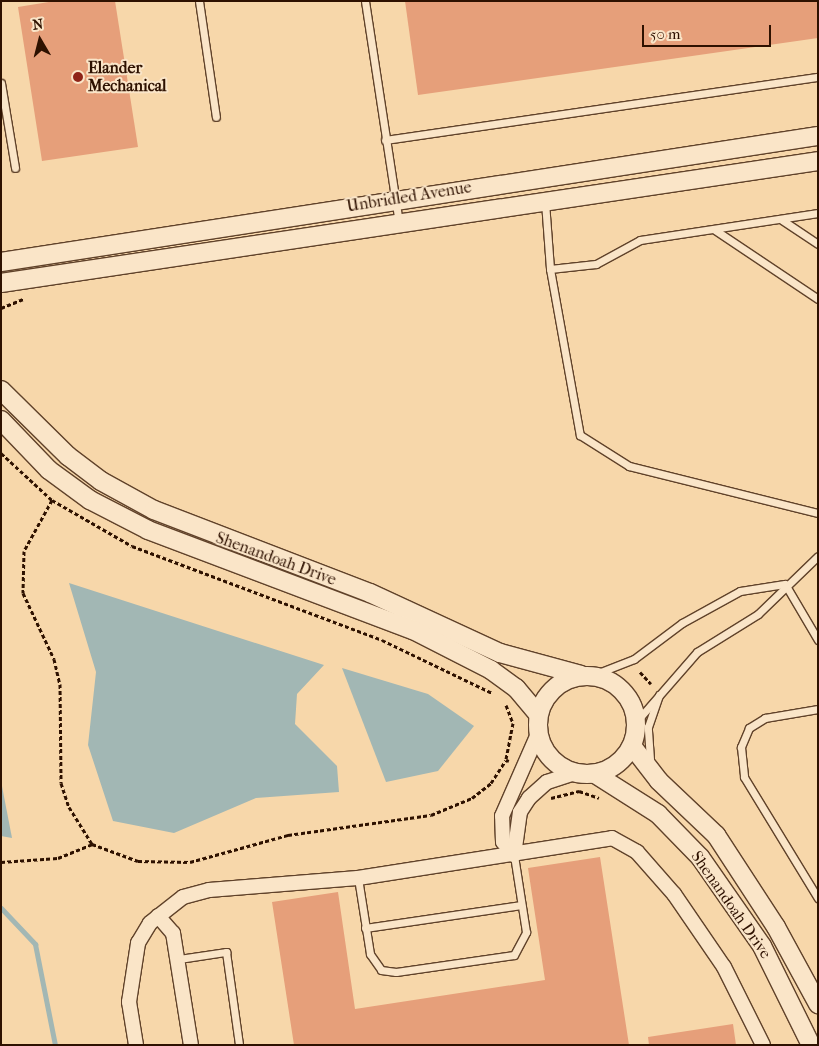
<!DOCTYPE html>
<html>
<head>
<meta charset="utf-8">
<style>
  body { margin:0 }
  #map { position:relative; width:819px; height:1046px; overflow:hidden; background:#f7d7aa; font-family:"IM FELL French Canon",serif }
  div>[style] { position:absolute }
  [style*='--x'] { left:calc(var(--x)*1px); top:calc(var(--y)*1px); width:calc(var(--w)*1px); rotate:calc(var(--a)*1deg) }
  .water>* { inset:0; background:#a2b7b4 }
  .stream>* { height:5px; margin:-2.5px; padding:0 2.5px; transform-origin:2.5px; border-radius:2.5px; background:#a2b7b4 }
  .building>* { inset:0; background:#e69f7a }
  .path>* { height:3px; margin-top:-1.5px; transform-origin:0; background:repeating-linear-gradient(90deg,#2e1100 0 4px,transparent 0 6.5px) }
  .roads { filter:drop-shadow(1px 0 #60422a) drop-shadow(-1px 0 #60422a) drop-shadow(0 1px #60422a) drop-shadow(0 -1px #60422a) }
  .service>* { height:7px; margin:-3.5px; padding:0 3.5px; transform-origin:3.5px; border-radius:3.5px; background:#fae5c8 }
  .minor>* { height:14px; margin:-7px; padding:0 7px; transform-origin:7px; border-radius:7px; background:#fae5c8 }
  .tertiary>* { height:18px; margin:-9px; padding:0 9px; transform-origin:9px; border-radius:9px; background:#fae5c8 }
  .tertiary>.ring { margin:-9px; padding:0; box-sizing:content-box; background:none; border:18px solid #fae5c8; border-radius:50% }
  .dots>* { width:14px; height:14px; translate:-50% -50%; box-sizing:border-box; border:2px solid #fae5c8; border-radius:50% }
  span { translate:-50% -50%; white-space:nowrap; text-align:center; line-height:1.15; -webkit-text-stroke:4px #fae5c8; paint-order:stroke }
  .poi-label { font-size:16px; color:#2e1100; font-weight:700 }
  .left { translate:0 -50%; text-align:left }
  .street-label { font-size:16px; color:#2e1100 }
  .frame { position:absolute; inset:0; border:2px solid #2e1100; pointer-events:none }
  .north { position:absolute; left:15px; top:15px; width:50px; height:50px; -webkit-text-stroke:4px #fae5c8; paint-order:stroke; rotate:352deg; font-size:14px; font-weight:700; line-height:20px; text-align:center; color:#2e1100 }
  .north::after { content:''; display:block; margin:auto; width:18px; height:22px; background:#2e1100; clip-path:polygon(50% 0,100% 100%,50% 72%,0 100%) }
  .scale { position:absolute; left:642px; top:25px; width:129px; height:22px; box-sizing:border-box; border:2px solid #2e1100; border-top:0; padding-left:6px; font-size:15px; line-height:18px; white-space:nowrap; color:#2e1100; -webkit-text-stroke:4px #fae5c8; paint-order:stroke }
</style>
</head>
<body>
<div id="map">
  <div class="water">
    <div style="clip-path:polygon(69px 583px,324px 665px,297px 694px,295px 724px,337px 766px,339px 792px,256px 798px,174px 833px,113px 821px,88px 745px,96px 672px)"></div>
    <div style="clip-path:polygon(342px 668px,428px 694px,474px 726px,438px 771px,386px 782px)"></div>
    <div style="clip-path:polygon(1px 781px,12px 838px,1px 836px)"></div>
  </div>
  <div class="stream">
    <div style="--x:1;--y:908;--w:50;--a:46.6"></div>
    <div style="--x:35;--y:944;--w:103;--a:78.8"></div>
  </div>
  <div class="building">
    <div style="clip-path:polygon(55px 1px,115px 1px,138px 147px,42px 161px,18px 7px)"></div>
    <div style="clip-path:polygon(405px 1px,818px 1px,818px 38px,418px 95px)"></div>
    <div style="clip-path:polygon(600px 857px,629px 1045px,294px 1045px,272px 902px,338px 892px,355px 1009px,545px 980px,528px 868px)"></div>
    <div style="clip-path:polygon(733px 1024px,736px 1045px,649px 1045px,648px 1037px)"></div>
  </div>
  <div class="path">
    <div style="--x:1;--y:308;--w:24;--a:-22"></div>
    <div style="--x:1;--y:453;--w:69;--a:42.7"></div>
    <div style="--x:52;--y:500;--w:92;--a:29.9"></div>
    <div style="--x:132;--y:546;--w:267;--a:20.6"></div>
    <div style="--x:382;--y:640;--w:122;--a:25.7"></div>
    <div style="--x:52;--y:500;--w:58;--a:118.8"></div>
    <div style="--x:24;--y:551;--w:42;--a:91.4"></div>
    <div style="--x:23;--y:593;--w:73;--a:64.8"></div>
    <div style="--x:54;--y:659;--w:26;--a:77"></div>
    <div style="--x:60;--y:684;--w:99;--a:89.4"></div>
    <div style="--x:61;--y:783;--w:25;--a:72"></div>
    <div style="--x:69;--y:807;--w:44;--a:58.1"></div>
    <div style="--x:640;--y:672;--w:16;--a:47"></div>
    <div style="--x:506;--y:705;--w:19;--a:69"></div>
    <div style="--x:513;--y:723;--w:38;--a:101"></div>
    <div style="--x:506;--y:760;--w:3;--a:18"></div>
    <div style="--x:551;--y:798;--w:29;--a:-14"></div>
    <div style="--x:579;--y:791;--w:21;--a:19"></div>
    <div style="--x:1;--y:862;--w:57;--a:-4"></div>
    <div style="--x:58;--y:858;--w:37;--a:-22"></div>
    <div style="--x:92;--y:844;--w:49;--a:20.3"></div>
    <div style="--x:138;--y:861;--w:52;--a:1.1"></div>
    <div style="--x:190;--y:862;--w:102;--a:-15.4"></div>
    <div style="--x:288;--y:835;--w:144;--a:-8"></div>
    <div style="--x:431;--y:815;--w:44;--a:-22.5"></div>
    <div style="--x:472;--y:798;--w:24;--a:-38"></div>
    <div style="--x:491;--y:783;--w:27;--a:-57"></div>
  </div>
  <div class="roads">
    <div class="service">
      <div style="--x:199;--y:1;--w:117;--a:81.7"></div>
      <div style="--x:365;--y:1;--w:225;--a:81.3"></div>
      <div style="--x:1;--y:83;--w:86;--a:80.6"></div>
      <div style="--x:385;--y:140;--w:438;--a:-8.3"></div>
      <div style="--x:545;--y:202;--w:67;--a:85.7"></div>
      <div style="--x:550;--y:269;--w:169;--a:79.8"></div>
      <div style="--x:580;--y:435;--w:58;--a:32.3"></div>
      <div style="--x:629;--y:466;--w:195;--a:14"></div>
      <div style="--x:782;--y:220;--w:43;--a:33.7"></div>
      <div style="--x:715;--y:230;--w:124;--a:33.8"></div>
      <div style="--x:550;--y:269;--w:46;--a:-6.2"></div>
      <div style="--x:596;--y:264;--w:50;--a:-28.6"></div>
      <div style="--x:640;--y:240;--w:180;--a:-8.6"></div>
      <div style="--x:785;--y:584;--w:65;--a:59.5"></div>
      <div style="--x:593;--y:675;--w:44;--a:-21.3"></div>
      <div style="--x:634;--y:659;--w:60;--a:-36.9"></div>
      <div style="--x:682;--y:623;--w:66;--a:-28.9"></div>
      <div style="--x:740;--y:591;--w:45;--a:-9"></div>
      <div style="--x:818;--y:709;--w:54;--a:170.4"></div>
      <div style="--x:765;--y:718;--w:19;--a:148"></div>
      <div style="--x:749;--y:728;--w:21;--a:113"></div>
      <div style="--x:741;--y:747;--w:30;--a:84"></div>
      <div style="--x:744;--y:777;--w:142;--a:58.6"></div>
      <div style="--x:636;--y:722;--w:93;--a:-48.9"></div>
      <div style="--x:697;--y:652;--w:72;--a:-31.9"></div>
      <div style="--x:758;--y:614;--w:83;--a:-44"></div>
      <div style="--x:650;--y:759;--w:32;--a:-94"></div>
      <div style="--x:648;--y:727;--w:34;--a:-71"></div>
      <div style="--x:358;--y:878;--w:77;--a:81"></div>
      <div style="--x:370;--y:954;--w:19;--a:55"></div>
      <div style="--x:381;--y:970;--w:15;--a:8"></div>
      <div style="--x:396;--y:972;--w:119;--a:-8.2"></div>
      <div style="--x:514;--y:955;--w:26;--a:-62"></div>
      <div style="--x:526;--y:932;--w:78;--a:-98.9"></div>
      <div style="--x:365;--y:928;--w:158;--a:-8.4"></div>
      <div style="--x:179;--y:959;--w:48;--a:-8.5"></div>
      <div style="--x:226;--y:952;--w:94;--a:82"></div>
    </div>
    <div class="minor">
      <div style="--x:514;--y:855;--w:17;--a:-130"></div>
      <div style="--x:503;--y:842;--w:26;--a:-92"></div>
      <div style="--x:502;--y:816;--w:90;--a:-66.3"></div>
      <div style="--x:514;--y:855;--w:43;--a:-82.1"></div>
      <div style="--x:520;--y:812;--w:17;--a:-57"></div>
      <div style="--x:529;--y:798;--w:24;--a:-42"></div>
      <div style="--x:547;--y:782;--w:29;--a:-18"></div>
      <div style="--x:158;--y:916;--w:23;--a:49"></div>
      <div style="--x:173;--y:933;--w:113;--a:80.9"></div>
      <div style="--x:136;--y:1045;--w:44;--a:-99.2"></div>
      <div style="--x:129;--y:1002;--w:60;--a:-81.3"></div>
      <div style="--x:138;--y:943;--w:23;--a:-59"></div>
      <div style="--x:150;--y:923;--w:42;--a:-38.2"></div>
      <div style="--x:183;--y:897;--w:27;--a:-15"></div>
      <div style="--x:209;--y:890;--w:149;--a:-4.6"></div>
      <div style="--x:358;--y:878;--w:257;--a:-8.9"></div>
      <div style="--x:612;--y:838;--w:29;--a:29"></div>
      <div style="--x:637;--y:852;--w:56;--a:48.6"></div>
      <div style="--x:674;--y:894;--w:88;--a:55.6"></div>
      <div style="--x:724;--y:967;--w:87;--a:63.4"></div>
    </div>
    <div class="tertiary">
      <div style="--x:1;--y:262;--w:827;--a:-8.77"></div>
      <div style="--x:1;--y:283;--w:826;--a:-8.49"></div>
      <div style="--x:1;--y:390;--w:94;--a:44.6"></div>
      <div style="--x:68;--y:456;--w:41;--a:37.1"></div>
      <div style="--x:101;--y:481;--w:60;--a:28.7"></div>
      <div style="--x:154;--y:510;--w:231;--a:21"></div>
      <div style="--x:370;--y:593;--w:143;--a:24.8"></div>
      <div style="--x:500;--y:653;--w:84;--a:15.2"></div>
      <div style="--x:1;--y:420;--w:69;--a:46.2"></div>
      <div style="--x:49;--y:470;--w:51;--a:36.2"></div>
      <div style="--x:90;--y:500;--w:65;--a:27.3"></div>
      <div style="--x:148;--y:530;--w:283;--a:20.7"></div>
      <div style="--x:413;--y:630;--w:88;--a:27.1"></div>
      <div style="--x:491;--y:670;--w:31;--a:36"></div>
      <div style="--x:516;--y:688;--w:34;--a:50"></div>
      <div class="ring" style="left:538px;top:676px;width:80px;height:80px"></div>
      <div style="--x:632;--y:746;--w:44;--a:52.4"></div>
      <div style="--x:659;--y:781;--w:79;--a:43.5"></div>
      <div style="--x:716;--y:835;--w:110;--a:56.9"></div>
      <div style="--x:776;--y:927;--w:88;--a:61.4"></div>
      <div style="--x:595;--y:774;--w:75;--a:32.4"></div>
      <div style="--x:658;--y:814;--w:60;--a:45.7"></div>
      <div style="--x:700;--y:857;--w:108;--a:55.1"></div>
      <div style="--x:762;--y:946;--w:110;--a:63.7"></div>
    </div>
  </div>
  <div class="dots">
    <div style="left:78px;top:77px;background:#8f2418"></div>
  </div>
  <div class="poi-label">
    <span class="left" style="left:88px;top:77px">Elander<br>Mechanical</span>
  </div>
  <div class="street-label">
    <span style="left:409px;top:197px;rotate:-9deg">Unbridled Avenue</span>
    <span style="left:276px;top:559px;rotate:20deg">Shenandoah Drive</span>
    <span style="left:731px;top:905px;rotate:55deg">Shenandoah Drive</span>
  </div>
  <div class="frame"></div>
  <div class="north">N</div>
  <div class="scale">50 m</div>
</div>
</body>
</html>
